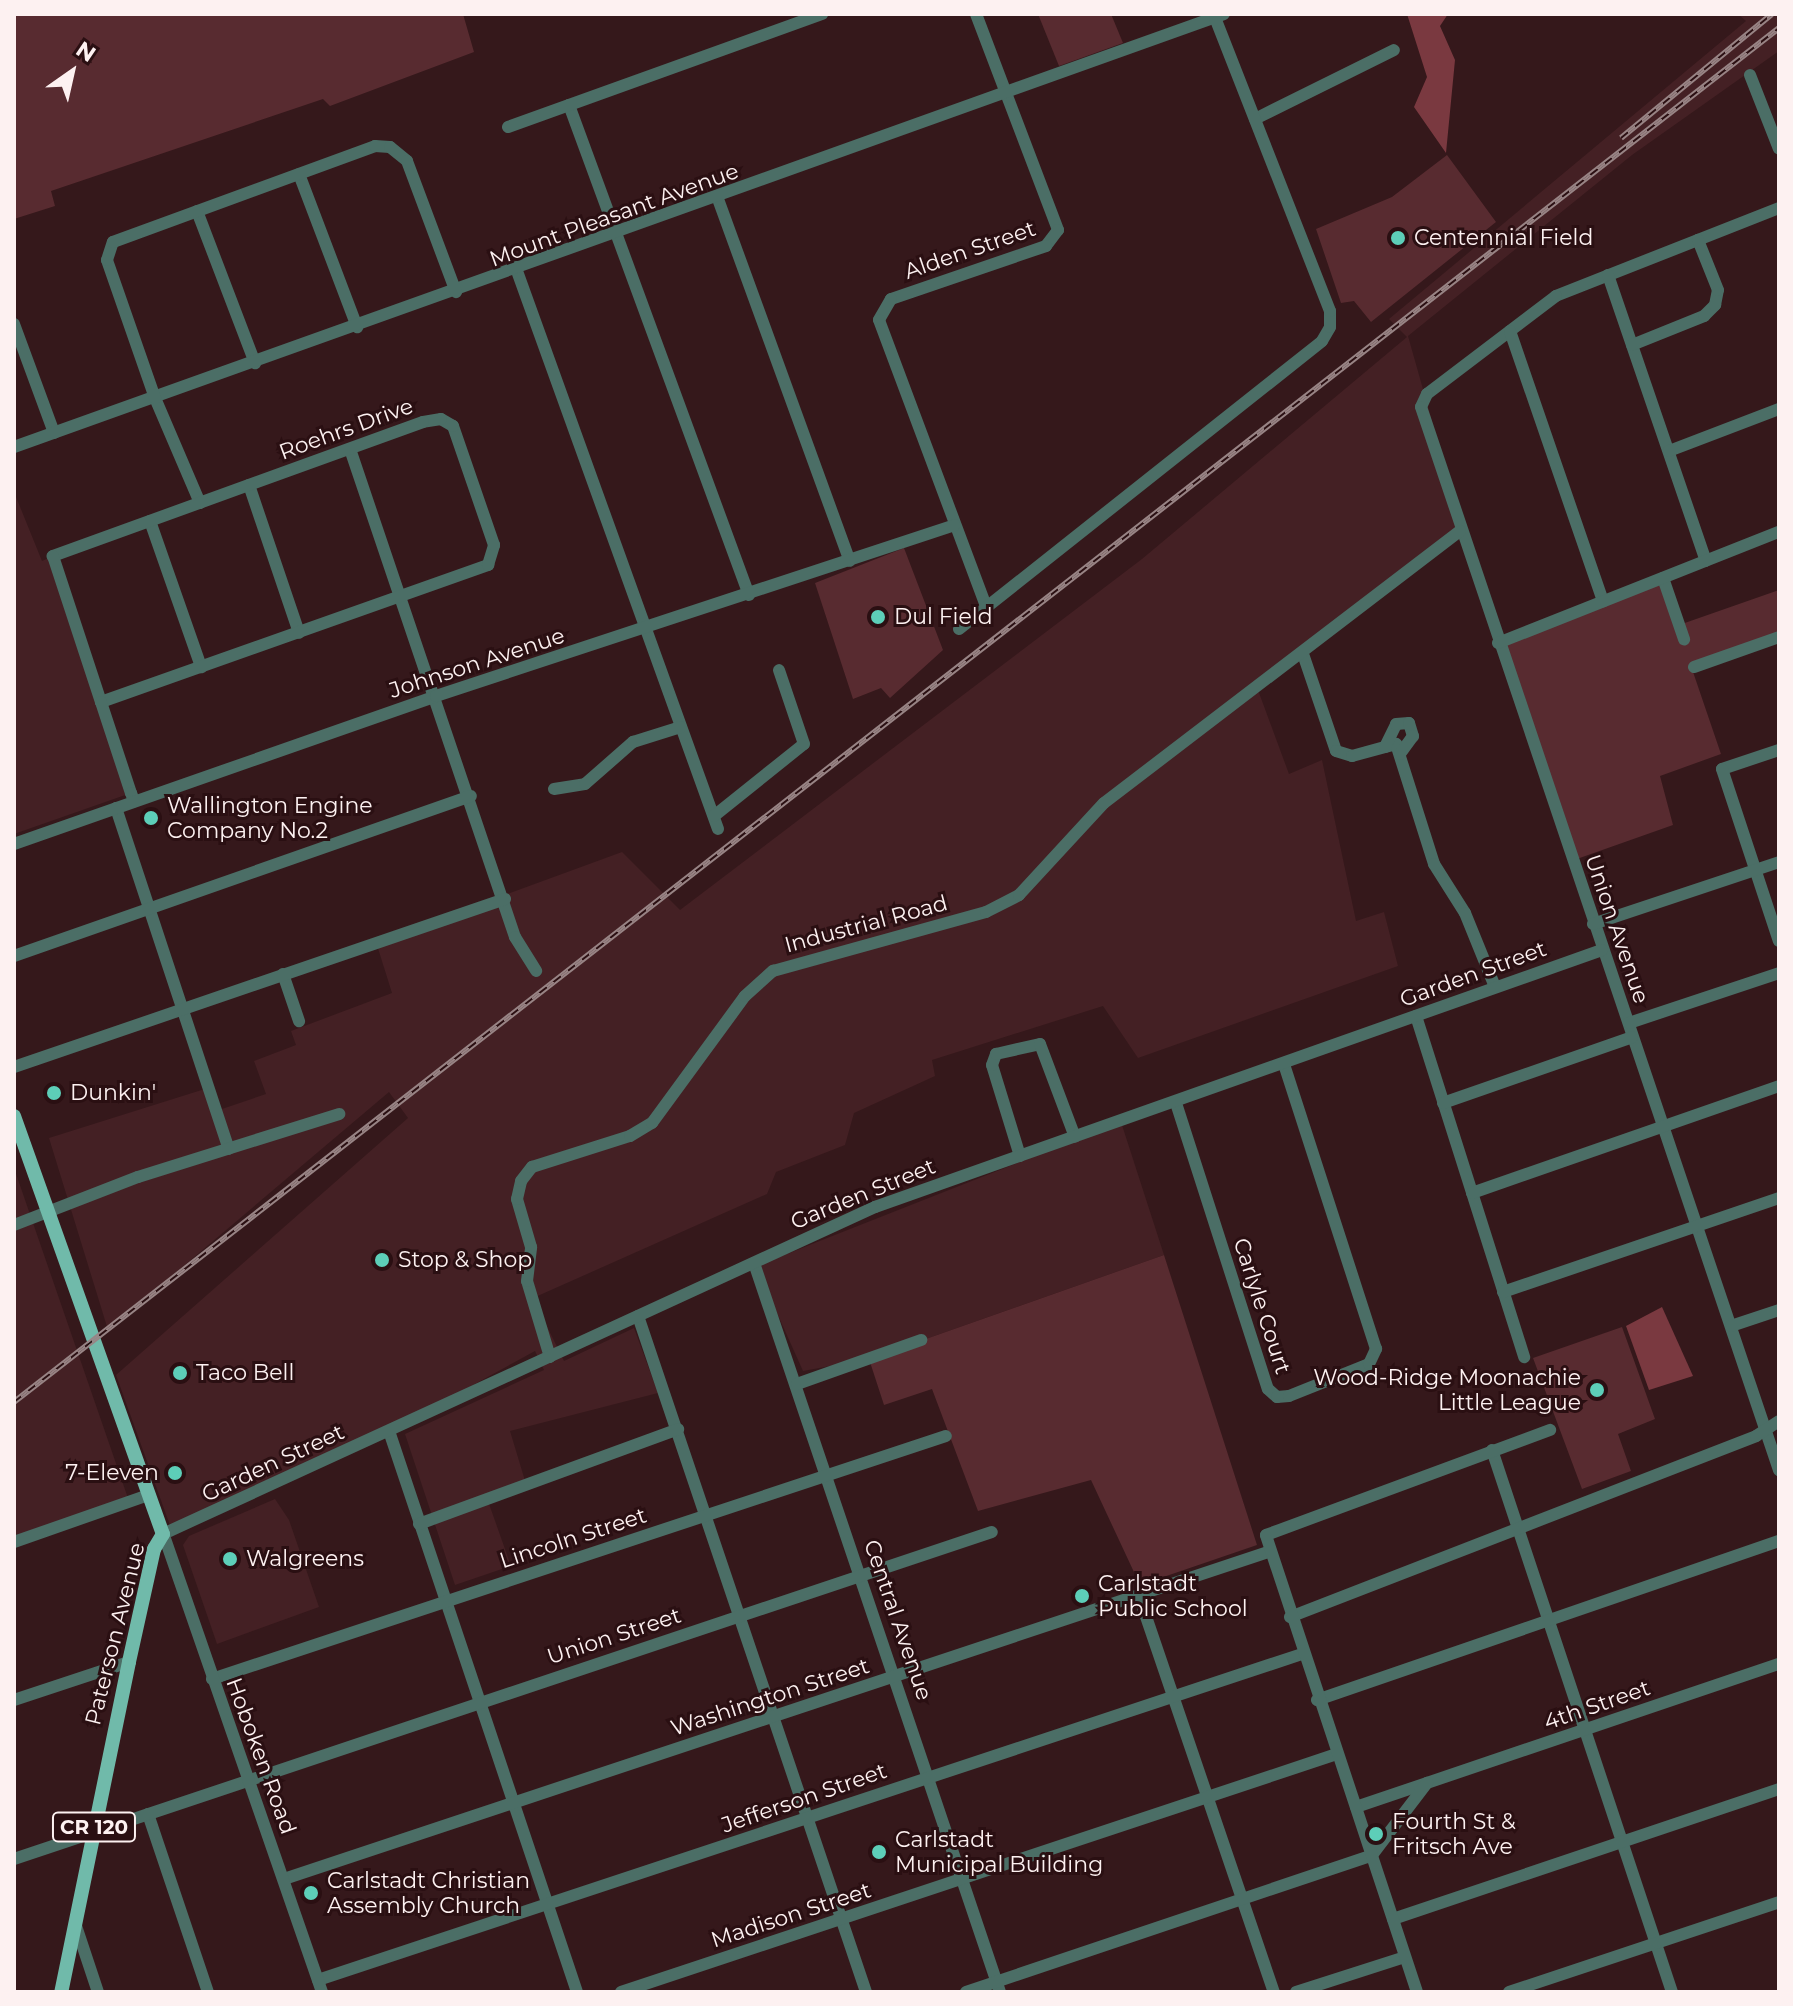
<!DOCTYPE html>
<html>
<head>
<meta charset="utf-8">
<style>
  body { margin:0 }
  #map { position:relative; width:1793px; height:2006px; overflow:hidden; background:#35181b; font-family:Montserrat,sans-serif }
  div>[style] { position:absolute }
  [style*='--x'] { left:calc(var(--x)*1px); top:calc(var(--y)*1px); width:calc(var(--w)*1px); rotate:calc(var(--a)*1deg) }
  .built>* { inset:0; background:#442024 }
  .green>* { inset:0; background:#582b30 }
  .forest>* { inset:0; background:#7a3940 }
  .minor>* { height:12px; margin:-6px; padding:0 6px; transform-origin:6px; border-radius:6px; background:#4b6e66 }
  .major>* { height:14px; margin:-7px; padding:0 7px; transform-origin:7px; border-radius:7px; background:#70baaa }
  .rail>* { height:6px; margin-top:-3px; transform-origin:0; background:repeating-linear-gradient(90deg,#2a0f12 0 9px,#988485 0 18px); box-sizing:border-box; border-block:2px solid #988485 }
  .dots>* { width:22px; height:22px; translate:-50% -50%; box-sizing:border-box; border:4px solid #2a0f12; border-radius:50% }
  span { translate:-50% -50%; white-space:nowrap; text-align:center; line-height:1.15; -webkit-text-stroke:6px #2a0f12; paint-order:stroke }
  .shield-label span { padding:2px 6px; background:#2a0f12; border:2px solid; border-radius:6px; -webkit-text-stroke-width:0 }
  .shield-label { font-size:20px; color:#fdf1f1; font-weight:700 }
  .street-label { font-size:22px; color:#fdf1f1 }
  .poi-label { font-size:22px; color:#fdf1f1 }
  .left { translate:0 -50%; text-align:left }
  .right { translate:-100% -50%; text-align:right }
  .frame { position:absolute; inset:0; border:16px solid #fdf1f1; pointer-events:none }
  .north { position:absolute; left:32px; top:32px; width:80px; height:80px; -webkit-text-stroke:6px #2a0f12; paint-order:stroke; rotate:34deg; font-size:22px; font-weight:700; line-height:32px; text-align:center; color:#fdf1f1 }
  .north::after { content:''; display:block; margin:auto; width:28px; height:36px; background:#fdf1f1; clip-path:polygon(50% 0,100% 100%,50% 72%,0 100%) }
</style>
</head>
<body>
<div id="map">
  <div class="built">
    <div style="clip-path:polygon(1738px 14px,1779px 14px,1779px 51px,1632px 155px,1408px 336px,1463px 531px,1258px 690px,1289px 774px,1322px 760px,1356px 921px,1384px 912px,1398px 966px,1138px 1058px,1103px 1006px,932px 1060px,935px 1076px,854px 1113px,845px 1145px,776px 1172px,767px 1194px,533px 1298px,564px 1361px,634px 1328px,658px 1393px,510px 1431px,526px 1484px,488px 1501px,511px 1566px,455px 1585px,405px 1434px,544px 1370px,535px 1351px,389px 1431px,172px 1531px,116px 1375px,408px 1118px,389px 1092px,108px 1330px,49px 1138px,208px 1088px,216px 1111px,266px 1094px,254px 1061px,296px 1045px,291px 1031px,392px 993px,376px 942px,622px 852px,680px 910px,1142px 559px,1407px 337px,1389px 319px,1746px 21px)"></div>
    <div style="clip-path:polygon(14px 492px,42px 561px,53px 556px,131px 793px,14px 834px)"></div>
    <div style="clip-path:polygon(1121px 1122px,1164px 1255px,869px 1359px,803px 1371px,756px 1266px)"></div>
    <div style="clip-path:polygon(14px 1168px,130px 1504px,14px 1545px)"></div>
    <div style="clip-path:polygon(275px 1499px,289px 1520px,319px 1607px,217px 1644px,183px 1545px,189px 1536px)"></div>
  </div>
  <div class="green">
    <div style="clip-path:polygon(14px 14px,463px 14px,474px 52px,330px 106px,323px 99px,51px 191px,55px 206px,14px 219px)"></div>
    <div style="clip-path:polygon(1038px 14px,1111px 14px,1123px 43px,1059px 66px)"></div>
    <div style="clip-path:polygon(1447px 155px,1496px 222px,1371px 322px,1354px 301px,1341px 303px,1316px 229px,1392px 197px)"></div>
    <div style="clip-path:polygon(904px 548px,943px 650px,890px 698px,881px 688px,853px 699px,815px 583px)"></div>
    <div style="clip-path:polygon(1666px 578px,1679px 625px,1779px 590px,1779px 637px,1691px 666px,1721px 754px,1660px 776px,1673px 825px,1574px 860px,1500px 638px)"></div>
    <div style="clip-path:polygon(1164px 1255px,1257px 1545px,1140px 1585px,1091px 1480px,978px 1511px,932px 1389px,884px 1405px,869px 1359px)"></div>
    <div style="clip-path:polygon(1622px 1327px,1655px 1419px,1618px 1434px,1631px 1471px,1582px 1489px,1533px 1358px)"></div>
  </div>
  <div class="forest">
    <div style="clip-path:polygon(1407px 14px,1448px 14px,1440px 26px,1455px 60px,1446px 153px,1414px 107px,1427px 77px)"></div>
    <div style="clip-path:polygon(1662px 1307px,1693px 1376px,1649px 1390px,1626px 1326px)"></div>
  </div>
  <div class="minor">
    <div style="--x:976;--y:14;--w:231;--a:69.2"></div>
    <div style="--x:1058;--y:230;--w:20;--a:127"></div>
    <div style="--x:1046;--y:246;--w:164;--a:161.1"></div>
    <div style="--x:891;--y:299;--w:24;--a:120"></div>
    <div style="--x:879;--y:320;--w:305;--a:69.5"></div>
    <div style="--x:1750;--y:75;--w:79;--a:68.6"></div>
    <div style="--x:569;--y:105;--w:522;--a:69.83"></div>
    <div style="--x:1255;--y:119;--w:155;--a:-26.4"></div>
    <div style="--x:508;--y:127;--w:334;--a:-19.8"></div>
    <div style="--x:299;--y:174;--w:164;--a:69.2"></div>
    <div style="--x:718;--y:199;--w:385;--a:70"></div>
    <div style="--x:1779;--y:208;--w:240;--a:158.5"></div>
    <div style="--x:1556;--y:296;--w:162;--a:142.8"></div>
    <div style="--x:1427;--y:394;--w:14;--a:115"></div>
    <div style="--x:1421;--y:407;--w:1122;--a:71.39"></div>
    <div style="--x:197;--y:211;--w:163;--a:69.1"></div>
    <div style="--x:517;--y:271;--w:593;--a:70.19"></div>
    <div style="--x:1608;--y:275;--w:302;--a:71.1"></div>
    <div style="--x:14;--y:324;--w:116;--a:69.8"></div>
    <div style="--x:1510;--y:331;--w:286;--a:71"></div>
    <div style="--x:1632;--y:345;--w:78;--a:-21.9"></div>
    <div style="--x:1704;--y:316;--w:16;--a:-45"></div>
    <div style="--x:1715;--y:305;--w:15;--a:-79"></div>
    <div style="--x:1718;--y:290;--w:54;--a:-111.8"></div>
    <div style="--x:14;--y:447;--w:1285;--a:-19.69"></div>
    <div style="--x:350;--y:449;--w:515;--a:71.32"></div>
    <div style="--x:515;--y:937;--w:40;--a:58"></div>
    <div style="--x:1669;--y:451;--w:118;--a:-20.9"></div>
    <div style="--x:249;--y:485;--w:156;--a:71.3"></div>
    <div style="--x:200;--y:503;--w:114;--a:-113.2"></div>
    <div style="--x:155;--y:398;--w:146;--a:-109.2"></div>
    <div style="--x:107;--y:260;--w:19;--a:-72"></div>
    <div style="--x:113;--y:242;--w:279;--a:-20.1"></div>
    <div style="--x:375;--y:146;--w:15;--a:4"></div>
    <div style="--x:390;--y:147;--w:22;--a:39"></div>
    <div style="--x:407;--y:161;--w:140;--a:69.5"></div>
    <div style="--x:150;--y:521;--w:155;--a:70.7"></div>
    <div style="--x:1663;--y:578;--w:65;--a:71"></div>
    <div style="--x:959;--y:629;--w:463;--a:-38.4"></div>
    <div style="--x:1322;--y:341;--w:16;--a:-60"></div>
    <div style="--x:1330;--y:327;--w:16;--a:-90"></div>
    <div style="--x:1330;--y:311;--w:315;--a:-111.4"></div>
    <div style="--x:1498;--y:643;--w:302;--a:-21.6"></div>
    <div style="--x:1303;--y:654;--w:102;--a:71.2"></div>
    <div style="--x:1336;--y:751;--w:17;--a:17"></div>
    <div style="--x:1352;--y:756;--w:46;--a:-15.3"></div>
    <div style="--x:1396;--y:744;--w:126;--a:72.4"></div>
    <div style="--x:1434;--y:864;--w:58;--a:57.7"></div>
    <div style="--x:1465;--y:913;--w:80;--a:67.9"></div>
    <div style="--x:1694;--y:667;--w:90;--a:-19.4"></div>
    <div style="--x:101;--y:702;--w:411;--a:-19.5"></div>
    <div style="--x:488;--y:565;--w:21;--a:-73"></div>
    <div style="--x:494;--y:545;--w:126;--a:-109"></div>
    <div style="--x:453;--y:426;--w:14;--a:-150"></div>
    <div style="--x:441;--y:419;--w:18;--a:171"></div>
    <div style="--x:423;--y:422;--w:394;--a:160.1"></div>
    <div style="--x:53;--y:556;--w:154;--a:71.8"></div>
    <div style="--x:101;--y:702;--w:96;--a:71.8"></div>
    <div style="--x:131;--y:793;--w:9;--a:69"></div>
    <div style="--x:1385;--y:747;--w:25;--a:-64"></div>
    <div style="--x:1396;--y:724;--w:13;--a:-4"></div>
    <div style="--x:1409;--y:723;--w:14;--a:73"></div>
    <div style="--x:1413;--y:736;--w:22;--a:126"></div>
    <div style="--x:1779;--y:750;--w:60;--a:161.6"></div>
    <div style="--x:1722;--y:769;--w:181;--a:71.7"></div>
    <div style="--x:554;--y:789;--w:31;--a:-9"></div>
    <div style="--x:585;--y:784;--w:64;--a:-41.2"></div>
    <div style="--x:633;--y:742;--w:50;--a:-17.4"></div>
    <div style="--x:116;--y:808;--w:359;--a:71.7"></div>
    <div style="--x:714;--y:816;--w:115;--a:-38.7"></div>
    <div style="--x:804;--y:744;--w:78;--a:-108.7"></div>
    <div style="--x:14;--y:844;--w:447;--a:-19.3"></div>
    <div style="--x:436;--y:696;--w:546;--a:-18.24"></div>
    <div style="--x:1593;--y:924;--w:196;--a:-18.4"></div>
    <div style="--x:14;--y:956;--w:484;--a:-19.3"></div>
    <div style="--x:283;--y:974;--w:50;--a:71.2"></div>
    <div style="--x:1416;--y:1016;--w:358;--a:72.4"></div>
    <div style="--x:1629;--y:1023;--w:158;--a:-18.4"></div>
    <div style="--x:14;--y:1067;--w:519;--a:-18.89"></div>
    <div style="--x:1176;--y:1103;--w:300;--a:72.2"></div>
    <div style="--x:1268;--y:1389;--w:12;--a:42"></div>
    <div style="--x:1277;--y:1397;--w:12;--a:-5"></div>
    <div style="--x:1289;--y:1396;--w:86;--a:-21.8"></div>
    <div style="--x:1369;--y:1364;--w:17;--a:-65"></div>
    <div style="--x:1376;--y:1349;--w:299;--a:-107.9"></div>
    <div style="--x:1443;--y:1103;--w:200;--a:-19.2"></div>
    <div style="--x:1020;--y:1156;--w:95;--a:-107.1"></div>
    <div style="--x:992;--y:1065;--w:12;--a:-70"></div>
    <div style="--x:996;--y:1054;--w:45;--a:-12.8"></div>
    <div style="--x:1040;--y:1044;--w:99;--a:69.4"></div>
    <div style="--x:1472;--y:1193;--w:325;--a:-19.2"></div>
    <div style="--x:14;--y:1225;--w:133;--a:-21.2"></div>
    <div style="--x:138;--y:1177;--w:211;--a:-17.4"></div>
    <div style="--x:754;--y:1263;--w:769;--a:71.35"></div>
    <div style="--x:1503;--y:1292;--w:292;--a:-18.8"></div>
    <div style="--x:638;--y:1316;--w:713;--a:71.36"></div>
    <div style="--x:1731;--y:1326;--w:51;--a:-18.4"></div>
    <div style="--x:550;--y:1357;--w:79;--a:-106.8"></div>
    <div style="--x:527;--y:1281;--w:34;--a:-83"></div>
    <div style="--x:531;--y:1247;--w:50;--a:-106.3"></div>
    <div style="--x:517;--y:1199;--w:18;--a:-77"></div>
    <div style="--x:521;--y:1181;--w:18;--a:-52"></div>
    <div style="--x:532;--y:1167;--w:103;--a:-17.6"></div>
    <div style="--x:630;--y:1136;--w:26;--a:-31"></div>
    <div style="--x:652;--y:1123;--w:157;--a:-53.8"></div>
    <div style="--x:745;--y:996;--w:38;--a:-42"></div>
    <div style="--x:773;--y:971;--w:221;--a:-15.5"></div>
    <div style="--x:986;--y:912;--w:37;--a:-27"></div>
    <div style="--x:1019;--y:895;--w:125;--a:-47.3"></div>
    <div style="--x:1104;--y:803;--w:448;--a:-37.4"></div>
    <div style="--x:797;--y:1384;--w:132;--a:-19.5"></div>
    <div style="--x:389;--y:1431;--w:592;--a:71.47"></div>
    <div style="--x:1492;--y:1450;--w:571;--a:71.63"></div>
    <div style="--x:419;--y:1524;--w:276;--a:-20.1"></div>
    <div style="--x:14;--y:1542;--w:142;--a:-19.3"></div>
    <div style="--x:1139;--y:1596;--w:418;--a:71.2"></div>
    <div style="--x:1290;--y:1617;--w:500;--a:-21.2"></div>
    <div style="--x:1756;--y:1436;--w:27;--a:-33"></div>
    <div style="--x:212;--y:1679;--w:773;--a:-18.32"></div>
    <div style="--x:14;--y:1700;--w:121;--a:-18.3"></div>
    <div style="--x:1317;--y:1700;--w:489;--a:-19"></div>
    <div style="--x:1356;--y:1807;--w:447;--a:-18.7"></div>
    <div style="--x:148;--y:1814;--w:188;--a:71.4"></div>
    <div style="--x:14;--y:1859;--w:1031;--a:-18.49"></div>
    <div style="--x:284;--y:1879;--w:1037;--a:-18.38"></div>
    <div style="--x:1393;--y:1919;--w:407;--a:-18.6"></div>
    <div style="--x:75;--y:1923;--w:73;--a:71.6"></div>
    <div style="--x:318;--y:1980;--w:1037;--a:-18.33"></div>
    <div style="--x:322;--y:1992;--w:485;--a:-109.1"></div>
    <div style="--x:163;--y:1534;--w:784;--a:-24.67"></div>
    <div style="--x:875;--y:1207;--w:771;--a:-19.47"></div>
    <div style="--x:621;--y:1992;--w:755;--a:-18.39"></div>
    <div style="--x:966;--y:1992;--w:428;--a:-18.6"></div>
    <div style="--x:1372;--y:1855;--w:91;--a:-52.6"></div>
    <div style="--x:1296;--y:1992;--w:114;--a:-17.8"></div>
    <div style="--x:1417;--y:1992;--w:481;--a:-108.3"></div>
    <div style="--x:1266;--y:1535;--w:303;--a:-20.3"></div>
    <div style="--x:1509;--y:1992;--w:285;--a:-18.4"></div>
  </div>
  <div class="major">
    <div style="--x:14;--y:1116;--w:444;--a:70.4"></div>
    <div style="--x:163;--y:1534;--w:17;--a:121"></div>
    <div style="--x:154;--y:1549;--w:116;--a:102.5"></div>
    <div style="--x:129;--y:1662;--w:337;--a:101.6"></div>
  </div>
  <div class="rail">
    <div style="--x:1621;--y:138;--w:195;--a:-39.4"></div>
    <div style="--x:14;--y:1402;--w:2237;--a:-37.9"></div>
  </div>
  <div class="dots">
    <div style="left:1398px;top:238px;background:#5dceb8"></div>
    <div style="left:878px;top:617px;background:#5dceb8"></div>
    <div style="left:151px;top:818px;background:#5dceb8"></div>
    <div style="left:54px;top:1093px;background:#5dceb8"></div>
    <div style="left:382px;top:1260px;background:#5dceb8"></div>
    <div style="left:180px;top:1373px;background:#5dceb8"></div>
    <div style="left:1597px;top:1390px;background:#5dceb8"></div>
    <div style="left:175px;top:1473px;background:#5dceb8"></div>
    <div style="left:230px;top:1559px;background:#5dceb8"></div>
    <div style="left:1082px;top:1596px;background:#5dceb8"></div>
    <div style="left:1376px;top:1834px;background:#5dceb8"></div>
    <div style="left:879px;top:1852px;background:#5dceb8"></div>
    <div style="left:311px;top:1893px;background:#5dceb8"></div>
  </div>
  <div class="shield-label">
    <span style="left:94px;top:1827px">CR 120</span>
  </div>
  <div class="street-label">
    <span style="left:614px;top:215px;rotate:-20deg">Mount Pleasant Avenue</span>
    <span style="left:970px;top:250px;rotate:-19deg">Alden Street</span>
    <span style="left:346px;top:429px;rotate:-20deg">Roehrs Drive</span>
    <span style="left:477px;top:663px;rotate:-18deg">Johnson Avenue</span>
    <span style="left:866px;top:924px;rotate:-15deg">Industrial Road</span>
    <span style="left:1617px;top:929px;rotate:71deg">Union Avenue</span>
    <span style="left:1473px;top:974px;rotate:-20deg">Garden Street</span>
    <span style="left:863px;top:1194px;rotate:-22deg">Garden Street</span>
    <span style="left:1262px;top:1306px;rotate:72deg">Carlyle Court</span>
    <span style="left:273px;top:1463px;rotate:-25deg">Garden Street</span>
    <span style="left:573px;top:1538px;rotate:-18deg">Lincoln Street</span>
    <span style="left:898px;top:1620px;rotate:71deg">Central Avenue</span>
    <span style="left:115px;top:1634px;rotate:-76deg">Paterson Avenue</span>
    <span style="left:614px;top:1636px;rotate:-18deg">Union Street</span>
    <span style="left:770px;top:1697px;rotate:-18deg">Washington Street</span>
    <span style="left:1597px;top:1705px;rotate:-19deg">4th Street</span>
    <span style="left:261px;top:1756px;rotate:70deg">Hoboken Road</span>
    <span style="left:804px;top:1798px;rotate:-19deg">Jefferson Street</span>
    <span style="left:791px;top:1915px;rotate:-18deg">Madison Street</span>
  </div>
  <div class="poi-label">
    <span class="left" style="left:1414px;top:238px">Centennial Field</span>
    <span class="left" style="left:894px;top:617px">Dul Field</span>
    <span class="left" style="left:167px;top:818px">Wallington Engine<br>Company No.2</span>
    <span class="left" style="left:70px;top:1093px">Dunkin'</span>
    <span class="left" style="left:398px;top:1260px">Stop &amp; Shop</span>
    <span class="left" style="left:196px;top:1373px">Taco Bell</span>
    <span class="right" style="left:1581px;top:1390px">Wood-Ridge Moonachie<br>Little League</span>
    <span class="right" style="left:159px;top:1473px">7-Eleven</span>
    <span class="left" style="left:246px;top:1559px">Walgreens</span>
    <span class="left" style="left:1098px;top:1596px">Carlstadt<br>Public School</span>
    <span class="left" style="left:1392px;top:1834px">Fourth St &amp;<br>Fritsch Ave</span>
    <span class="left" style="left:895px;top:1852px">Carlstadt<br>Municipal Building</span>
    <span class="left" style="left:327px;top:1893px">Carlstadt Christian<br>Assembly Church</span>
  </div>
  <div class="frame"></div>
  <div class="north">N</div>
</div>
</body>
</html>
